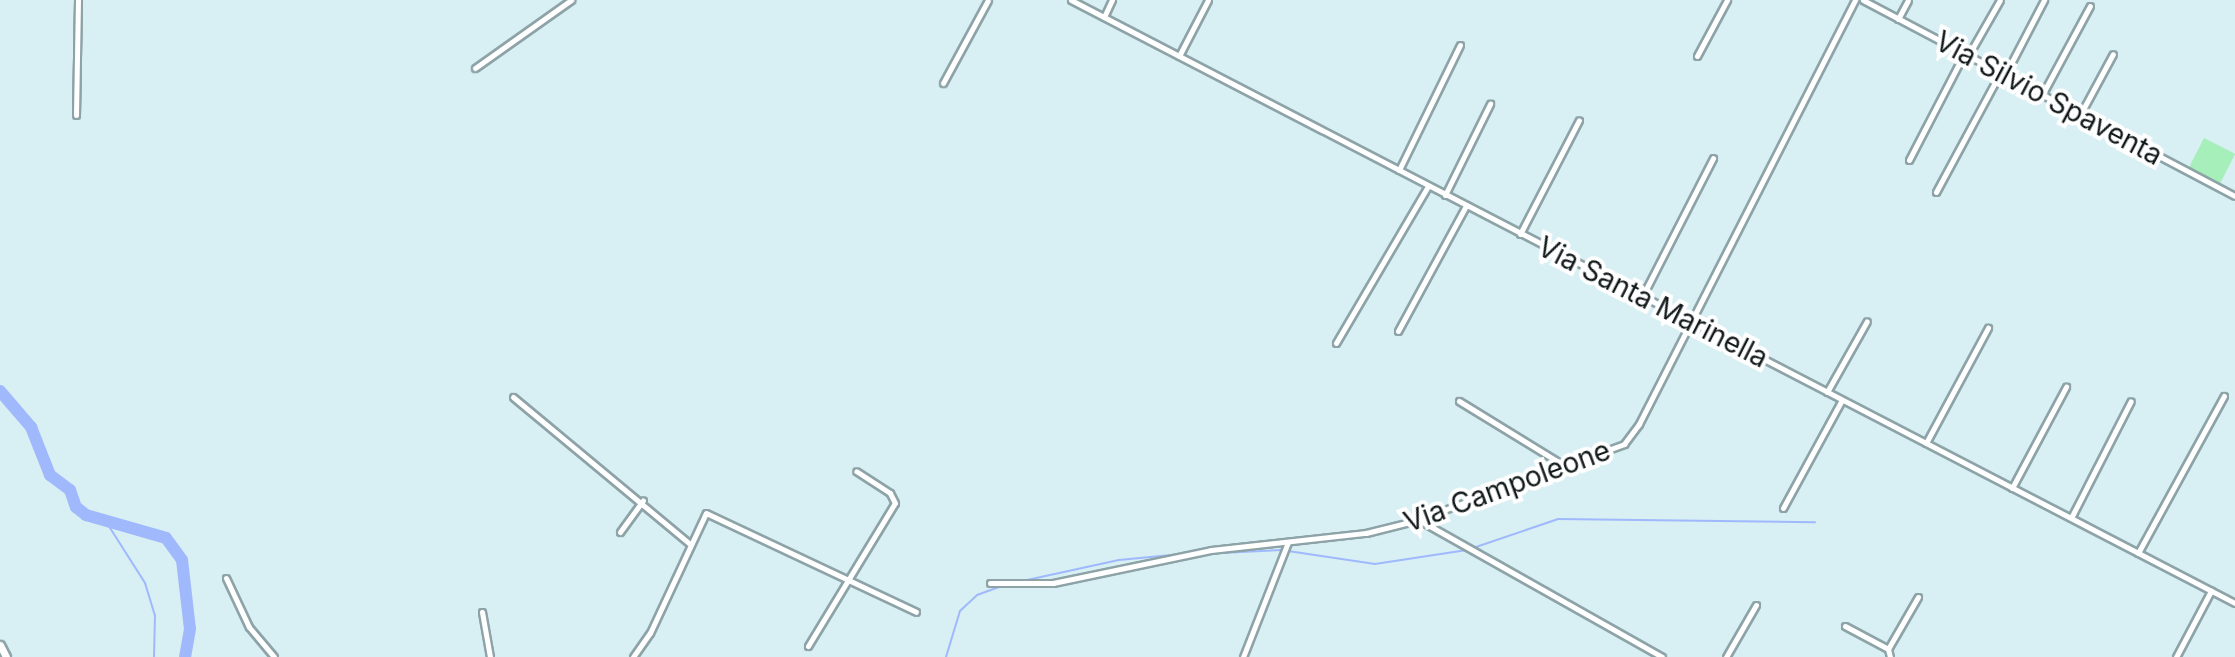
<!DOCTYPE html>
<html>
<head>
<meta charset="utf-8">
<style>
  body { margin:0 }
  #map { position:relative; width:2235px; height:657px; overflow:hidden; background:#d8eff4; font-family:Inter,sans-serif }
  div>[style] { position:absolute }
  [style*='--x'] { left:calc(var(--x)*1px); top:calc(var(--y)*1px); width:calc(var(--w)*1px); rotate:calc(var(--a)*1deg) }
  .green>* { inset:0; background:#a6efba; transform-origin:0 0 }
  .stream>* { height:2px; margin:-1px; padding:0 1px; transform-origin:1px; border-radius:1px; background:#9fb9fc }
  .river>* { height:12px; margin:-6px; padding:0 6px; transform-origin:6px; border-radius:6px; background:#9fb9fc }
  .roads { filter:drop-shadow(2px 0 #8da3a7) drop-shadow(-2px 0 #8da3a7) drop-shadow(0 2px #8da3a7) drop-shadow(0 -2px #8da3a7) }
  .minor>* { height:5px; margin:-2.5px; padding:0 2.5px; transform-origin:2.5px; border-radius:2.5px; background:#fff }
  .secondary>* { height:7px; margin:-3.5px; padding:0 3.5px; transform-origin:3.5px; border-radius:3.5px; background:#fff }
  span { translate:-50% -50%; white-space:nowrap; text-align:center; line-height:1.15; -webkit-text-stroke:8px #fff; paint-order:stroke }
  .street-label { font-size:28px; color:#101819 }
</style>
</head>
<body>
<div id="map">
  <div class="green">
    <div style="left:2204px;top:138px;width:35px;height:34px;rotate:27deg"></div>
  </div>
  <div class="stream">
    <div style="--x:105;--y:520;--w:75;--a:57.6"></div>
    <div style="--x:145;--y:583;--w:34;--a:73"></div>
    <div style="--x:155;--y:615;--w:42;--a:91.4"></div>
    <div style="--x:1473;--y:548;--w:90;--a:-18.8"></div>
    <div style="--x:1558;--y:519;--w:257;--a:0.7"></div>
    <div style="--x:1288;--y:551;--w:88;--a:8.5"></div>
    <div style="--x:1375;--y:564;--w:93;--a:-8.7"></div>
    <div style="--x:1200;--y:554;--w:82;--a:-2.8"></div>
    <div style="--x:1027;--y:580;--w:94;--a:-12.3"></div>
    <div style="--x:1119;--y:560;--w:63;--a:-5.4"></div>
    <div style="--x:946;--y:657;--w:48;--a:-73.1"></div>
    <div style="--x:960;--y:611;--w:23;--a:-43"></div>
    <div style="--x:977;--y:595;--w:30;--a:-20"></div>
  </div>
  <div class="river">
    <div style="--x:0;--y:391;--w:48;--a:49.3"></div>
    <div style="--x:31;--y:427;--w:52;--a:68.4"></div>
    <div style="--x:50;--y:475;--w:25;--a:37"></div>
    <div style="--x:70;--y:490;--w:18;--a:71"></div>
    <div style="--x:76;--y:507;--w:13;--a:39"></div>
    <div style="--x:86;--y:515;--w:83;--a:16"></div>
    <div style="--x:166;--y:538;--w:27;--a:54"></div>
    <div style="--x:182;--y:560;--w:69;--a:83.4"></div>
    <div style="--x:190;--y:629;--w:28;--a:100"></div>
  </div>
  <div class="roads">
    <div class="minor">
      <div style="--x:1071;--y:0;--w:1311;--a:27.39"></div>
      <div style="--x:1863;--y:0;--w:420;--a:27.8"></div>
      <div style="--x:1104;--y:17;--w:19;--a:-65"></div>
      <div style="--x:1898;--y:19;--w:21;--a:-62"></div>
      <div style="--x:1179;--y:56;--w:63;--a:-62.6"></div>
      <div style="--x:1697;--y:56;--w:64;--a:-61.8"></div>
      <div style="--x:1968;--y:56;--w:64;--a:-60.3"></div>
      <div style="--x:475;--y:68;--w:118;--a:-35.3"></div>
      <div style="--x:2005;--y:75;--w:85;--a:-62.5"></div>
      <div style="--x:943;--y:83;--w:94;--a:-61.5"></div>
      <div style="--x:2042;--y:95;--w:101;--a:-61.7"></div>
      <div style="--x:76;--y:115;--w:115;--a:-89"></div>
      <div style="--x:2080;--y:115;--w:69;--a:-61.6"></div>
      <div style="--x:1909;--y:160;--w:119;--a:-62.6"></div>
      <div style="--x:1399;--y:170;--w:139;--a:-64"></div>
      <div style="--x:1936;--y:192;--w:135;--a:-61.7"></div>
      <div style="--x:1445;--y:195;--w:102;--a:-63.7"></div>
      <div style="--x:1520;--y:234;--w:128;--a:-62.6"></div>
      <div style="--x:1642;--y:297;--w:156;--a:-62.9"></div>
      <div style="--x:1398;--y:331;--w:142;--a:-61.5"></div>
      <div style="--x:1336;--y:343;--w:182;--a:-59.6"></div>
      <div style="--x:1827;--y:392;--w:81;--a:-60.6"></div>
      <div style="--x:513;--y:397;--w:231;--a:39.7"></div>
      <div style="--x:1459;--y:401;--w:124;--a:31.5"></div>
      <div style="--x:1926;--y:443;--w:131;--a:-61.7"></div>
      <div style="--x:2012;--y:488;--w:115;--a:-61.9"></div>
      <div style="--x:1783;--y:508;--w:123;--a:-61.4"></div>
      <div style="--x:2071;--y:518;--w:131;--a:-62.9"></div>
      <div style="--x:1419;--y:520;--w:279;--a:29.4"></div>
      <div style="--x:620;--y:532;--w:39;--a:-54"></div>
      <div style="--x:2138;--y:553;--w:179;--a:-61.3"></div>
      <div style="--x:226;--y:578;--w:54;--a:64.9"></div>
      <div style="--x:249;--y:627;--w:39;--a:50"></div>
      <div style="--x:990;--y:583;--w:63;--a:0"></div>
      <div style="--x:1053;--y:583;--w:161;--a:-11.8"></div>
      <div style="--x:1211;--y:550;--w:156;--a:-6.3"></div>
      <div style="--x:1366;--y:533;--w:49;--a:-14"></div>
      <div style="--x:1414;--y:521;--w:224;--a:-20.1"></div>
      <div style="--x:1624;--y:444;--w:25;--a:-53"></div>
      <div style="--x:1639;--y:424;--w:476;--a:-63"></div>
      <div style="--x:482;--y:612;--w:46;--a:79.9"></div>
      <div style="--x:1845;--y:626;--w:49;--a:28.1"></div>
      <div style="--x:808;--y:646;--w:167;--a:-58.7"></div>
      <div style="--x:895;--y:503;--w:11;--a:-117"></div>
      <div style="--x:890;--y:493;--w:40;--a:-147.1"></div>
      <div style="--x:633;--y:657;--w:29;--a:-55"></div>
      <div style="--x:650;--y:633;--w:132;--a:-65"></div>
      <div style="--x:706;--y:513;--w:232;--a:25.2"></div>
      <div style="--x:1243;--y:657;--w:123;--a:-68.6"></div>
      <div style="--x:1726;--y:657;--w:60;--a:-60"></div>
      <div style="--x:1890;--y:657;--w:8;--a:-104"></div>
      <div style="--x:1888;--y:649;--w:60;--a:-60"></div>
      <div style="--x:2176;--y:657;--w:75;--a:-62.1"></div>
    </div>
    <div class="secondary">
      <div style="--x:0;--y:645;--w:13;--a:63"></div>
    </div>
  </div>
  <div class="street-label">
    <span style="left:2049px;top:98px;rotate:28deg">Via Silvio Spaventa</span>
    <span style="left:1653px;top:302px;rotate:27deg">Via Santa Marinella</span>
    <span style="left:1507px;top:486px;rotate:-20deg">Via Campoleone</span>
  </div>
</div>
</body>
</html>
